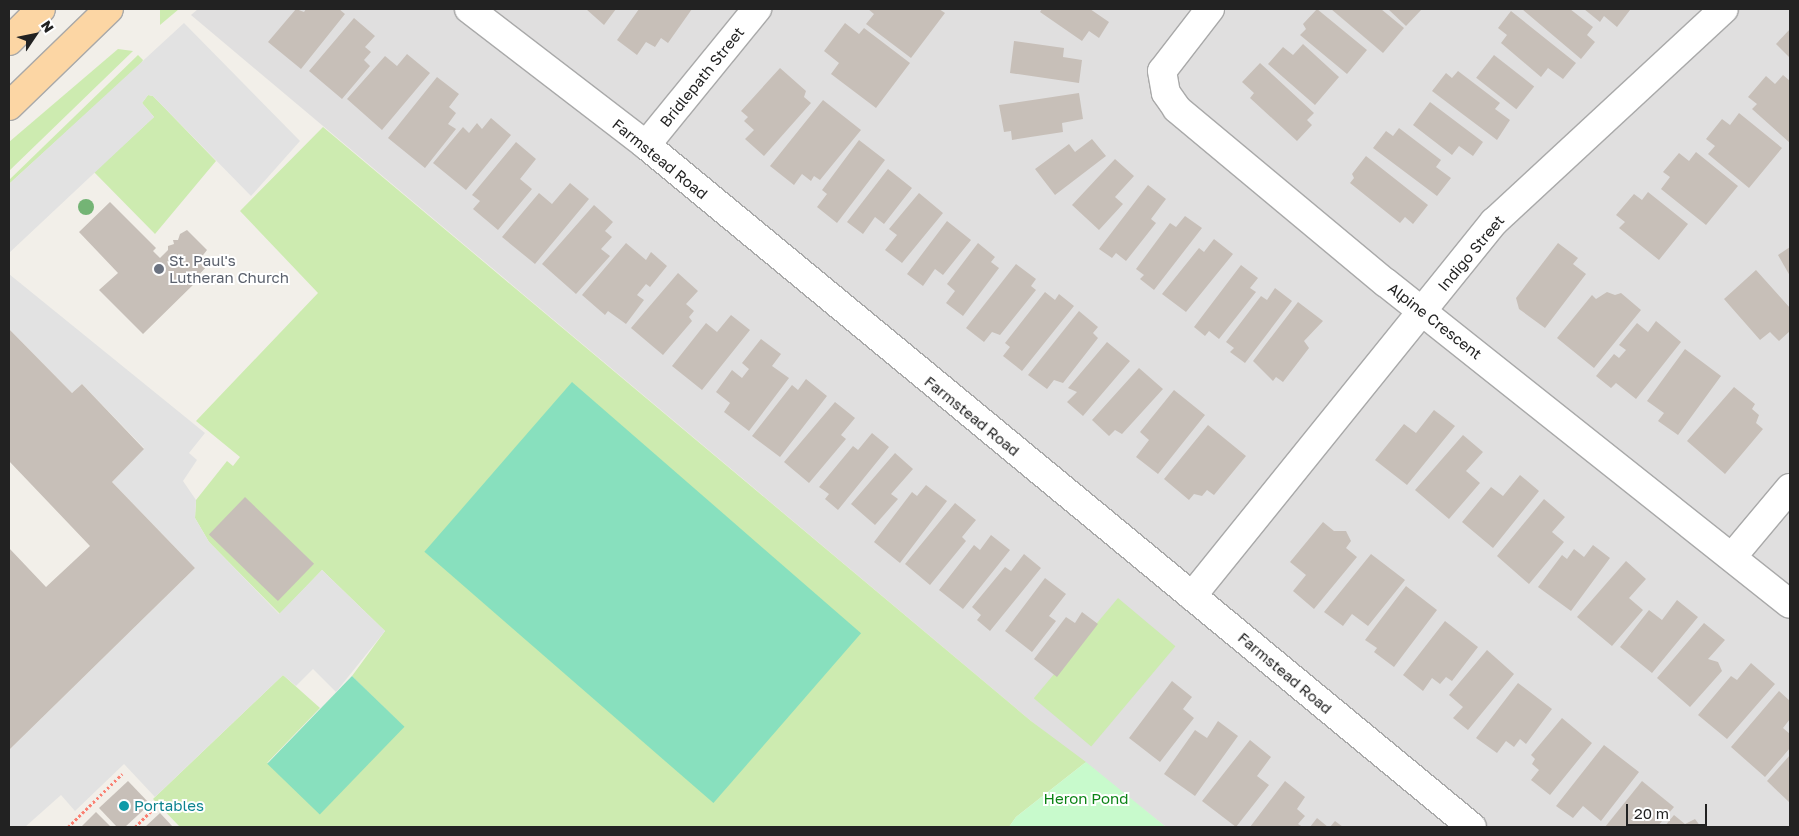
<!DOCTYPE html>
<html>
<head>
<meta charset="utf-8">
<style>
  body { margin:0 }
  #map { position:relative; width:1799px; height:836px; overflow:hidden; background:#f2efe9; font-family:"Golos Text",sans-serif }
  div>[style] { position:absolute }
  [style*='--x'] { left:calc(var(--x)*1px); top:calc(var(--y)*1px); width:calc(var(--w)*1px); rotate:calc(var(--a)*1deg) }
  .residential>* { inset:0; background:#e0dfdf }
  .grass>* { inset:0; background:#cdebb0; transform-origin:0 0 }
  .park>* { inset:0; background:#c8facc }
  .pitch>* { inset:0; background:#88e0be; transform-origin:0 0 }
  .parking>* { inset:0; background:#e2e2e2 }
  .building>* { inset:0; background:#c7bfb8; transform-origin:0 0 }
  .path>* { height:3px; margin-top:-1.5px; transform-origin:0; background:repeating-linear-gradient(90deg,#fa8072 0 2.5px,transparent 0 5px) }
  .roads { filter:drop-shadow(1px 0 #a9a9a9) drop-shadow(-1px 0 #a9a9a9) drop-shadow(0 1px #a9a9a9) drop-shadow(0 -1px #a9a9a9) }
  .minor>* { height:28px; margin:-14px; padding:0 14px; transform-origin:14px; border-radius:14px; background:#fff }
  .major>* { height:28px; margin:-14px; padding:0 14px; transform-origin:14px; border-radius:14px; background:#fcd6a4 }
  .trees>* { width:16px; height:16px; margin:-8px; border-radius:50%; background:#74b475 }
  .dots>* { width:14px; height:14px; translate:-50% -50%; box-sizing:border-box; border:2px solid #fff; border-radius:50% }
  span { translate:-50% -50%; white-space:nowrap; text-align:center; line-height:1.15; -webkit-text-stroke:4px #fff; paint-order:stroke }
  .street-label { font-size:15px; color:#222 }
  .worship-label { font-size:15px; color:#5b616d }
  .left { translate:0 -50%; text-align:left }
  .park-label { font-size:15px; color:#0c8416 }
  .culture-label { font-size:15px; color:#0d838f }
  .frame { position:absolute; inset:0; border:10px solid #222; pointer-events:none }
  .north { position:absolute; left:10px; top:10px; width:50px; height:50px; -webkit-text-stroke:4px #fff; paint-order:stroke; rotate:56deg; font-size:14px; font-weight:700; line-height:20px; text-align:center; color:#222 }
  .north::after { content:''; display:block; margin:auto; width:18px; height:22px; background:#222; clip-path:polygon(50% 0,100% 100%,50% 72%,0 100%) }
  .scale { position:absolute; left:1626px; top:804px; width:81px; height:22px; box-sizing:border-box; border:2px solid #222; border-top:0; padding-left:6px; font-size:15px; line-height:18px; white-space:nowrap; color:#222; -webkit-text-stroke:4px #fff; paint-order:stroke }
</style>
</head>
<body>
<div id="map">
  <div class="residential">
    <div style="clip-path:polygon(198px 9px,1790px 9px,1790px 827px,1166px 827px,1031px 721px,191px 15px)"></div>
  </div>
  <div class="grass">
    <div style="clip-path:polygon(160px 9px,179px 9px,160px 25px)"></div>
    <div style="clip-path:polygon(118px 49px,133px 51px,9px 171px,9px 142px)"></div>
    <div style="clip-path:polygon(138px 55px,143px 60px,141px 64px,9px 184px,9px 180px)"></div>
    <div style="clip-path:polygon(148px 95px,153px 96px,216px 161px,155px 234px,94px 172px,154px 117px,142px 103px)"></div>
    <div style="clip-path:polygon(323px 127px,1031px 721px,1086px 762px,1016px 817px,1009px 827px,180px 827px,153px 799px,283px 675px,320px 708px,267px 763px,404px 727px,352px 676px,385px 631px,322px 570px,280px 614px,209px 542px,195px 518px,196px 500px,227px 461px,233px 466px,240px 457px,196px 421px,318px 293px,240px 211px)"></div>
    <div style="left:1118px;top:598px;width:75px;height:131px;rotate:40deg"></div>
  </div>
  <div class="park">
    <div style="clip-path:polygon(1086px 762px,1166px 827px,1009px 827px,1016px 817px)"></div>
  </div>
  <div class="pitch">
    <div style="left:572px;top:382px;width:383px;height:225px;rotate:41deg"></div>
    <div style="left:352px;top:676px;width:73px;height:122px;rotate:44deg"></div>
  </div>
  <div class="parking">
    <div style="clip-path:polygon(184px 23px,300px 141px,251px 196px,153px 96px,148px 95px,142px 103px,154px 117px,9px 253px,9px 184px)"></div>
    <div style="clip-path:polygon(9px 274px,205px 433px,189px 453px,197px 460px,183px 481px,196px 500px,195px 518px,209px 542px,279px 614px,322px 570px,385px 631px,336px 692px,313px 669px,296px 686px,283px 675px,155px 797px,124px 764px,75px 811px,61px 795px,25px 827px,9px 827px,9px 750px,195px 568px,112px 482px,144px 448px,82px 384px,72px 393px,9px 329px)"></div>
  </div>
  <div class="building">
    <div style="clip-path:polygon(296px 9px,304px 12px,306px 9px,339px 9px,345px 14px,301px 69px,268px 42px)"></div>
    <div style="clip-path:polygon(586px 9px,616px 9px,604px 25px)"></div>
    <div style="clip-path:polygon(639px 9px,692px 9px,668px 43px,661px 38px,655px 47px,646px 42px,637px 55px,617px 40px)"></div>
    <div style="clip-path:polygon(868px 9px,939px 9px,945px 13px,911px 58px,866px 24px,874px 14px)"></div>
    <div style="clip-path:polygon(1042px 9px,1090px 9px,1109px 22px,1099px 38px,1089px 31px,1082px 41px,1040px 12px)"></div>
    <div style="clip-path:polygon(1317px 9px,1367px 50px,1347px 74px,1300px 35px,1306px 29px,1303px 24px)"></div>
    <div style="clip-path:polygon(1331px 9px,1381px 9px,1404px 28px,1383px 53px)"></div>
    <div style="clip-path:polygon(1388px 9px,1422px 9px,1406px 26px)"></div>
    <div style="clip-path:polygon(1522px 9px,1570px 9px,1593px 27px,1587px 35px,1595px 42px,1581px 59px)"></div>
    <div style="clip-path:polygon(1584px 9px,1629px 9px,1630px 10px,1617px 27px,1604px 16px,1600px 22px)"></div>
    <div style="clip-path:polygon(1511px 11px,1576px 63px,1563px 79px,1548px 68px,1541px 77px,1501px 43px,1507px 35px,1498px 28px)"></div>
    <div style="clip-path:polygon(354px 18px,375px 36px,365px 47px,371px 52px,364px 60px,370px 66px,342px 99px,309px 71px)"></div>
    <div style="clip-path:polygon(845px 23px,859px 34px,864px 28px,910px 63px,876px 108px,831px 74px,839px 63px,824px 51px)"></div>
    <div style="clip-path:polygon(1790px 29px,1790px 58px,1776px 44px)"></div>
    <div style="clip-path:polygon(1014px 41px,1064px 48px,1063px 57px,1082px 60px,1079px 83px,1010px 73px)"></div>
    <div style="clip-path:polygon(1303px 44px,1339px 77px,1315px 105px,1268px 64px,1283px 47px,1293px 55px)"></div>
    <div style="clip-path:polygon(407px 54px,430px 73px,382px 130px,347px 99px,385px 56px,397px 66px)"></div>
    <div style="left:1494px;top:55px;width:51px;height:29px;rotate:38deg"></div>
    <div style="clip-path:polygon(1260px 63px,1314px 113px,1307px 120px,1312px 125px,1297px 141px,1250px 98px,1254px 93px,1242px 82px)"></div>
    <div style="clip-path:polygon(780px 68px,806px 91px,804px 97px,811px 103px,764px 156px,745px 139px,754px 130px,744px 121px,748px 117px,741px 111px)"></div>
    <div style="clip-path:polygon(1458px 71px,1500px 103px,1495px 109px,1510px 120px,1497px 140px,1432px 91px,1446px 73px,1452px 78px)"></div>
    <div style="clip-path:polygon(1783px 75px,1790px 81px,1790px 143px,1752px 109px,1757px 104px,1748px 97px,1766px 76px,1775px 84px)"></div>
    <div style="clip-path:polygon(437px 77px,459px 94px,449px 107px,456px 113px,448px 124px,456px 129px,425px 168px,388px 138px)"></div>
    <div style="clip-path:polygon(1079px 93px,1083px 119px,1062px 123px,1063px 132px,1012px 140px,1011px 131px,1004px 132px,999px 105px)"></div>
    <div style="clip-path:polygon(823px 100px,861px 130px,820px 180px,814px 176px,811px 181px,802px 174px,794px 185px,770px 166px)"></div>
    <div style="clip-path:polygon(1430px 102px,1483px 142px,1473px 156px,1459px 146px,1452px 155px,1413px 125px)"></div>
    <div style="clip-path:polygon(1739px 113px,1782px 148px,1749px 188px,1708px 154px,1715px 146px,1706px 139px,1722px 119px,1730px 125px)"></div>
    <div style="clip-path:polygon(491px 118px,511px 135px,466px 190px,433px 163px,463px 127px,469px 133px,477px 123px,482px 129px)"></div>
    <div style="clip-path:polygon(1399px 128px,1441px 160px,1436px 167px,1451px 178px,1437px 196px,1373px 148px,1386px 131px,1393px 136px)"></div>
    <div style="clip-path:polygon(1092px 139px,1106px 156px,1055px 195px,1035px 169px,1069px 144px,1075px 152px)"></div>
    <div style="clip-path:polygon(859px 140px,885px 160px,837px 223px,817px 207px,827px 194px,822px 190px)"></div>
    <div style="clip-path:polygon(516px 142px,536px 159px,520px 179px,532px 189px,498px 230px,473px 209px,480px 201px,472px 195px)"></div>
    <div style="clip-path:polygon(1696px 152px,1738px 186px,1706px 225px,1661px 189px,1670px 177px,1663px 172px,1679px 153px,1689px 161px)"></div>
    <div style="clip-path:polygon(1366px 156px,1428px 205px,1413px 224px,1405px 217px,1400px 223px,1350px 183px,1354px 178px,1352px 174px)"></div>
    <div style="clip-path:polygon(1115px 159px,1134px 176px,1115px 197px,1123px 204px,1099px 230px,1072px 205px)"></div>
    <div style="clip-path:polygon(888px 169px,912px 188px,884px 224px,875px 217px,863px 234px,847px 222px)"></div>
    <div style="clip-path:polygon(570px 183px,589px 199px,535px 264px,502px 237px,539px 193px,552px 204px)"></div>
    <div style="clip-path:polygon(1148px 185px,1166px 199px,1151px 219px,1156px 223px,1126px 261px,1116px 253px,1112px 258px,1099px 249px)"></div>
    <div style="clip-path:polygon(1648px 192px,1688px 224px,1659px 260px,1619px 228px,1625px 222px,1616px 215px,1634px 194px,1642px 200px)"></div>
    <div style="clip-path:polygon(919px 193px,943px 213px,902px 263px,885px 250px,897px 235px,889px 229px)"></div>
    <div style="clip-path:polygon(110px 202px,156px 248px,153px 251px,160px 258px,168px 250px,168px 246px,174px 244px,173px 240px,178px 240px,180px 234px,187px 230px,207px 250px,200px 259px,207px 266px,196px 278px,198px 280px,143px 334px,99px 290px,118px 273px,79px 232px)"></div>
    <div style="clip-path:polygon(594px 205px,613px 222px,605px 231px,612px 237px,601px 249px,610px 256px,576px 294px,542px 264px)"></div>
    <div style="clip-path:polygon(1185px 216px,1202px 228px,1154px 290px,1140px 279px,1144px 275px,1136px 269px,1170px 223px,1176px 227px)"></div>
    <div style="clip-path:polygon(947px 221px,971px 240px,943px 275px,935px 269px,923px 286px,907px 274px)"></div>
    <div style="clip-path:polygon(1214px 239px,1233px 254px,1186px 312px,1162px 294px,1199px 248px,1204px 252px)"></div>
    <div style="clip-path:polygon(626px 243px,646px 260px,651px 252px,667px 266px,650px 287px,646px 284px,637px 295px,644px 300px,626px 324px,608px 311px,605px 315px,582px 295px)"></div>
    <div style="clip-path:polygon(978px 243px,995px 257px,991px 262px,999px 268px,963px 316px,946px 303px,955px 291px,947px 284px)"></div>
    <div style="clip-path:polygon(1558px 243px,1578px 258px,1573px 264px,1586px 274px,1545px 328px,1519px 309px,1516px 298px)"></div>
    <div style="clip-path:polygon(1790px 247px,1790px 276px,1778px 255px)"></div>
    <div style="clip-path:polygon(1016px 264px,1036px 279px,1031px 286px,1036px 290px,1000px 335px,992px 332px,984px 342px,966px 328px)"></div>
    <div style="clip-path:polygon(1241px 265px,1258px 278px,1250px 288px,1256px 292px,1219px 339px,1209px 331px,1205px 336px,1194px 327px)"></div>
    <div style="clip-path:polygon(1756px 270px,1790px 308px,1790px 331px,1779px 341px,1770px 332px,1760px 340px,1724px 299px)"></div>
    <div style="clip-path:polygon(678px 273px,698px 291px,686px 304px,694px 311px,689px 317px,692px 321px,663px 355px,631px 328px)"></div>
    <div style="clip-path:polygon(1275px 288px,1292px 301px,1245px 363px,1230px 352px,1234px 348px,1226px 342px,1261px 296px,1267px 300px)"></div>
    <div style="clip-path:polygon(1045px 292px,1055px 300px,1059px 294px,1074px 306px,1022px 371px,1003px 356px,1010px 347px,1005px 343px)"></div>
    <div style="clip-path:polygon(1607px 292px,1615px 295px,1621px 293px,1641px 310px,1594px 368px,1557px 338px,1592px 295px,1596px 299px)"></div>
    <div style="clip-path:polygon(1298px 302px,1323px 321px,1304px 341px,1309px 348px,1283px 382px,1276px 377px,1273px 381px,1253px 361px)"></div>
    <div style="clip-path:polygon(1079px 311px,1098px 327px,1093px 333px,1098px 338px,1063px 383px,1054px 380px,1047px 389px,1028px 375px)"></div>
    <div style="clip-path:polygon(731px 315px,750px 330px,702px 390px,672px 366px,706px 323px,717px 332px)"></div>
    <div style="clip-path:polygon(1656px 321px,1681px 342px,1636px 399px,1616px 383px,1611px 388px,1596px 376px,1614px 354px,1619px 358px,1626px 350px,1619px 345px,1637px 323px,1648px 332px)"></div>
    <div style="clip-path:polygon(9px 329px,72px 393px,82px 384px,144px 449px,112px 482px,195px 568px,9px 750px,9px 548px,46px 587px,90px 546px,9px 461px)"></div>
    <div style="clip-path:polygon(761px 339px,781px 354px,772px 366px,789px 378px,749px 431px,724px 412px,730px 403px,716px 392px,732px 370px,742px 378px,749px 369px,742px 363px)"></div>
    <div style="clip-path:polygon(1107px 342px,1130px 361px,1083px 416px,1067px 402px,1077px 392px,1068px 388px)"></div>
    <div style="clip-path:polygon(1685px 349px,1721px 376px,1678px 435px,1658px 421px,1664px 413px,1647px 401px)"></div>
    <div style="clip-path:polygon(1139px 368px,1163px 389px,1122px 434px,1115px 430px,1109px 436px,1092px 420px)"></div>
    <div style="clip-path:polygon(806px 379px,827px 396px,780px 457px,752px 436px,792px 385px,798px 390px)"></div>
    <div style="clip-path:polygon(1734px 387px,1755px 404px,1752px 409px,1759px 415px,1756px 423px,1763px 429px,1725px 474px,1687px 441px)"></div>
    <div style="clip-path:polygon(1174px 390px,1205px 415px,1158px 474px,1136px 457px,1149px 440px,1140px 432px)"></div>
    <div style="clip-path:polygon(835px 402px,855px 418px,841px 435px,846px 439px,809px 483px,784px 462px)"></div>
    <div style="clip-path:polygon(1434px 410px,1455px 426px,1407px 485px,1375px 460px,1404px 424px,1416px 433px)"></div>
    <div style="clip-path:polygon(1208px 425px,1246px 456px,1214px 495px,1207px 490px,1202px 496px,1194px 494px,1189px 500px,1164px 479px)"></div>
    <div style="clip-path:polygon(872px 433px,889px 447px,838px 510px,825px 499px,829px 494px,819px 487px,853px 446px,858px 450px)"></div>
    <div style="clip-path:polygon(1463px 435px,1483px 452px,1466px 471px,1480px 483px,1449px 519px,1415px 490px)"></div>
    <div style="clip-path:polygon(895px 453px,913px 469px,891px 494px,898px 499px,875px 525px,851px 504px)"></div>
    <div style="clip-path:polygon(1520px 475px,1539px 491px,1493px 548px,1462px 522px,1491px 487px,1503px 496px)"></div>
    <div style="clip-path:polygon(926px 485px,947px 501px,900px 563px,874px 542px,912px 492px,917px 496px)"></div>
    <div style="left:245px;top:497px;width:96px;height:52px;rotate:44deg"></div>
    <div style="clip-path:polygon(1544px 499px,1565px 517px,1552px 532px,1564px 542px,1529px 584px,1497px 556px)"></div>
    <div style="clip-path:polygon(955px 503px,976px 520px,962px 537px,966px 541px,930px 585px,905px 564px)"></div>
    <div style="clip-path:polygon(1323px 522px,1334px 531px,1346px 531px,1351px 541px,1346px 548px,1357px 557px,1314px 609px,1293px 591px,1306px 575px,1290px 562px)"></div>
    <div style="clip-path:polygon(991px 535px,1010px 550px,963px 609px,939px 590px,974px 545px,980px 550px)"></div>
    <div style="clip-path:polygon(1593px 545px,1610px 558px,1571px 611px,1538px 587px,1562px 555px,1567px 559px,1574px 549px,1584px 557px)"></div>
    <div style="clip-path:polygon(1024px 554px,1041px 568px,990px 631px,977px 620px,981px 615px,972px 607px,1005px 567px,1011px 571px)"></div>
    <div style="clip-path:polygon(1371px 554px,1405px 580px,1368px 626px,1352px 614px,1343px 626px,1324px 612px)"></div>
    <div style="clip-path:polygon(1626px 561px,1646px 579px,1629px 598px,1643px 610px,1612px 646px,1577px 617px)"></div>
    <div style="clip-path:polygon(1045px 578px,1066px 594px,1049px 616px,1056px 621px,1032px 652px,1005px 631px)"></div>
    <div style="clip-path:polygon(1406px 586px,1437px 610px,1394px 667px,1374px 652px,1377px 648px,1365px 640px)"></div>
    <div style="clip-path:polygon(1677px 600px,1698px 617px,1652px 673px,1620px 647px,1649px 610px,1662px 620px)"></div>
    <div style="clip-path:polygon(1082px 612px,1098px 624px,1057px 677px,1034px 659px,1066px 617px,1075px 623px)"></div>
    <div style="clip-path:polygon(1445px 621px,1478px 647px,1452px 681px,1446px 677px,1440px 684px,1432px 678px,1423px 691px,1403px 675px)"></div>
    <div style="clip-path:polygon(1704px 623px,1725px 640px,1708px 659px,1718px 662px,1722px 671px,1690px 707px,1657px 678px)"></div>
    <div style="clip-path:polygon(1487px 650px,1514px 674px,1468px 730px,1453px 718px,1463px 707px,1449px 695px)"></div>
    <div style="clip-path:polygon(1751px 663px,1775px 684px,1727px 739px,1698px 715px,1731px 676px,1737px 680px)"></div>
    <div style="clip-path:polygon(1172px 681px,1192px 697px,1183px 709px,1194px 718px,1160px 762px,1129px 738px)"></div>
    <div style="clip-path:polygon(1518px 683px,1552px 709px,1526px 744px,1520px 739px,1514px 747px,1506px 741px,1497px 753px,1476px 738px)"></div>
    <div style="clip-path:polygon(1779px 691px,1790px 701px,1790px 719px,1783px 728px,1790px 734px,1790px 748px,1765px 777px,1731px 747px)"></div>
    <div style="clip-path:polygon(1562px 718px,1592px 743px,1550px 795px,1531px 780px,1539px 770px,1532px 764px,1535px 759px,1531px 755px)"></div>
    <div style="clip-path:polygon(1218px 721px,1238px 736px,1195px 796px,1164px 774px,1195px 730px,1207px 738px)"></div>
    <div style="clip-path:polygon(1250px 740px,1271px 757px,1257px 776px,1269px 785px,1236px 827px,1202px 801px)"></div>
    <div style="clip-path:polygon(1604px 745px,1639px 772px,1601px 821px,1583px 806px,1573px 818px,1556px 806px)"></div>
    <div style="clip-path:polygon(1790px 755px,1790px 803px,1767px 781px)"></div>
    <div style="clip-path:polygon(128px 781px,150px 804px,125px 827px,117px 827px,99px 808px)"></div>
    <div style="clip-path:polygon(1285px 781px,1305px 797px,1297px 809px,1305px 816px,1298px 824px,1303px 827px,1250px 827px)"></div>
    <div style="clip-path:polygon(1642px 781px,1674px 807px,1657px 827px,1605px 827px)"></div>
    <div style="clip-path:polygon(96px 812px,111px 827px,81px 827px)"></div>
    <div style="clip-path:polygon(160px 813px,173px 827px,145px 827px)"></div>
    <div style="clip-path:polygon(1674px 815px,1685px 824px,1695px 819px,1701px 827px,1664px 827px)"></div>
    <div style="clip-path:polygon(1317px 818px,1328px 827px,1310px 827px)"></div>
    <div style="clip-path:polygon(1335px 821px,1343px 827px,1330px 827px)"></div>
  </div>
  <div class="path">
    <div style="--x:68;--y:827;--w:76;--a:-44.5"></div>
    <div style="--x:135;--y:827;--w:25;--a:-45"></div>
  </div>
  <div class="roads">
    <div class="minor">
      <div style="--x:469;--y:9;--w:223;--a:37.5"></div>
      <div style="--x:646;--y:145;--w:1071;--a:39.55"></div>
      <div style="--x:1210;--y:9;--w:78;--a:127.7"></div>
      <div style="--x:1162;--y:71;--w:22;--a:80"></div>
      <div style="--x:1166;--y:93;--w:19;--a:55"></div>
      <div style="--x:1177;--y:109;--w:271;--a:39.8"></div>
      <div style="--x:1385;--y:282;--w:517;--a:38.49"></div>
      <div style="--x:646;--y:145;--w:176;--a:-50.8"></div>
      <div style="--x:1732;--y:557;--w:90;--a:-50"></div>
      <div style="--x:1192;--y:596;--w:481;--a:-51.1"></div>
      <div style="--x:1494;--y:222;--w:313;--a:-42.8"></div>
    </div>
    <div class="major">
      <div style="--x:9;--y:41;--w:45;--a:-45"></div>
      <div style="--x:9;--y:106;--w:139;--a:-44.1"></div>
    </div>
  </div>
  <div class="trees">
    <div style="left:86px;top:207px"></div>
  </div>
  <div class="dots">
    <div style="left:159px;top:269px;background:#6b7280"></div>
    <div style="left:124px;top:806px;background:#0f9aa8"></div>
  </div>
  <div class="street-label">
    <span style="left:702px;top:77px;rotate:-51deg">Bridlepath Street</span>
    <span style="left:660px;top:159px;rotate:39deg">Farmstead Road</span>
    <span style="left:1471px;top:253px;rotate:-50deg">Indigo Street</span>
    <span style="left:1435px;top:321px;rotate:38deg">Alpine Crescent</span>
    <span style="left:972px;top:416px;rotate:39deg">Farmstead Road</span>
    <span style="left:1285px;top:673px;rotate:40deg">Farmstead Road</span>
  </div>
  <div class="worship-label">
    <span class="left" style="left:169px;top:269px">St. Paul's<br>Lutheran Church</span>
  </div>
  <div class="park-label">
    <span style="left:1086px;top:799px">Heron Pond</span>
  </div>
  <div class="culture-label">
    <span class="left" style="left:134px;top:806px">Portables</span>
  </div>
  <div class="frame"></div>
  <div class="north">N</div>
  <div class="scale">20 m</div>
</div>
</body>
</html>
